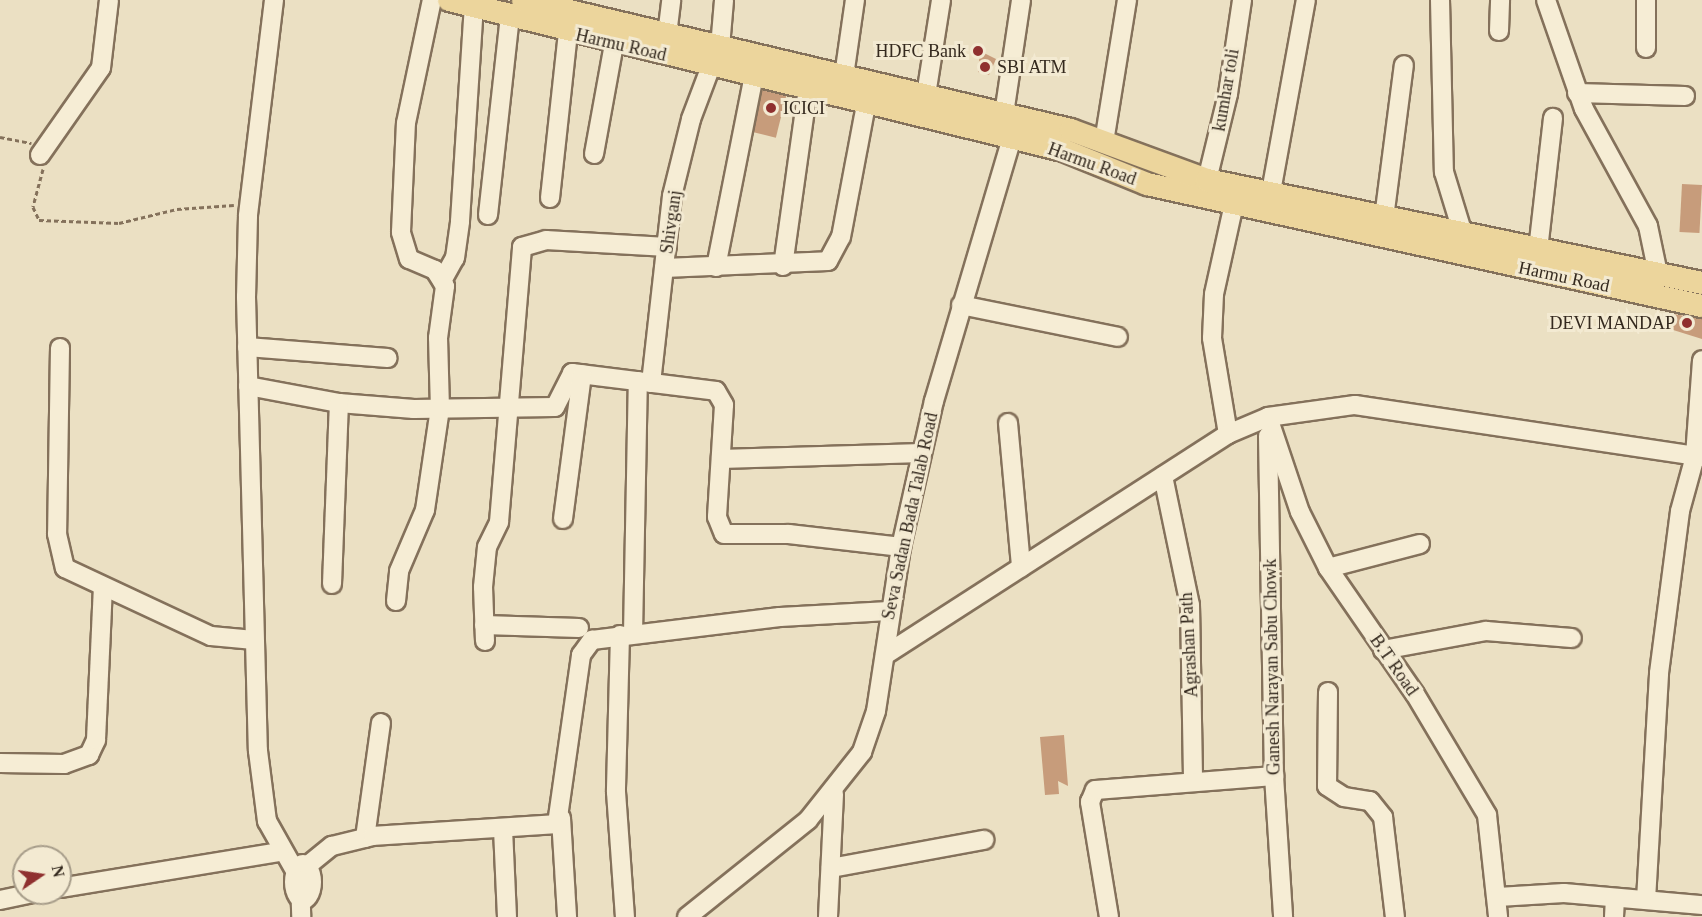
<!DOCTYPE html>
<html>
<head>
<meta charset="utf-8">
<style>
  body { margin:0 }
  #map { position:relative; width:1702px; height:917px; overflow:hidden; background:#ebe0c3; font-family:Georgia,serif }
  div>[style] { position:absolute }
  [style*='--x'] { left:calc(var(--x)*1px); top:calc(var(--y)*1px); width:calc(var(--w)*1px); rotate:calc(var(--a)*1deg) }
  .building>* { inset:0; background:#c79c7b; transform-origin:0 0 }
  .path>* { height:3px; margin-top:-1.5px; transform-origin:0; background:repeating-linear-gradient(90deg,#84715b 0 4.5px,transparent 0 7.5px) }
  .roads { filter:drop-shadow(2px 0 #84715b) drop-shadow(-2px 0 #84715b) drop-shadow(0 2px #84715b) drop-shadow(0 -2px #84715b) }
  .minor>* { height:18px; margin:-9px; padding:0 9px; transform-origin:9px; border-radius:9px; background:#f6edd5 }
  .minor>.ring { margin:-9px; padding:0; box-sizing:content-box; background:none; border:18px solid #f6edd5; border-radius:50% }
  .major>* { height:22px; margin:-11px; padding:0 11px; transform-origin:11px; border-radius:11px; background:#ecd59c }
  .dots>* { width:16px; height:16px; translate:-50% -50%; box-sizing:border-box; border:3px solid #f3ead2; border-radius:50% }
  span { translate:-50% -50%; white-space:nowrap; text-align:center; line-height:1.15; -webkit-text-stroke:6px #f3ead2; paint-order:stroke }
  .street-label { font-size:18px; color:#34291e }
  .poi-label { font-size:18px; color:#34291e }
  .right { translate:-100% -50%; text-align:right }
  .left { translate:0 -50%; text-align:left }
  .north { position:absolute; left:12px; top:845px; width:60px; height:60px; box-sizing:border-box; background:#f3ead2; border:2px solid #a79d8a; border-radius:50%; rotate:77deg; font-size:16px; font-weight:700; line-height:24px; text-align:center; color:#34291e }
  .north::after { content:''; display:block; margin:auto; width:21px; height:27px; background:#8f302f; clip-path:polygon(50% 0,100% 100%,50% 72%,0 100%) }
</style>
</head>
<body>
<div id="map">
  <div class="building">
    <div style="clip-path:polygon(980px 51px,996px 59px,989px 75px,978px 72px)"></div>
    <div style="left:762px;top:90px;width:25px;height:43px;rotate:14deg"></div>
    <div style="left:1682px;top:184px;width:20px;height:48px;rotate:3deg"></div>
    <div style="clip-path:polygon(1674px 314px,1702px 319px,1702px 339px,1670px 329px)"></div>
    <div style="clip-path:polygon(1064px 735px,1068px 786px,1058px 781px,1059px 794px,1045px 795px,1040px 737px)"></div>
  </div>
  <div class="path">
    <div style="--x:0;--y:137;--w:32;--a:11"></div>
    <div style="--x:43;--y:169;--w:39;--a:105"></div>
    <div style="--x:33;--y:207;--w:14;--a:65"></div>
    <div style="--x:39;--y:220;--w:80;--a:2.1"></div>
    <div style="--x:119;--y:223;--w:60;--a:-13.6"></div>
    <div style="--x:177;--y:209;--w:57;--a:-4"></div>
  </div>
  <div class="roads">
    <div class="minor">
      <div style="--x:274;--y:0;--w:218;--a:96.9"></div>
      <div style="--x:248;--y:216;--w:81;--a:91.4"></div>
      <div style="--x:246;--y:297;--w:454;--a:88.5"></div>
      <div style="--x:258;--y:751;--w:71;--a:82.7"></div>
      <div style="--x:267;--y:821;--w:55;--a:60.6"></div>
      <div style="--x:1440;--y:0;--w:172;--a:88.7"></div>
      <div style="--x:1444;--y:172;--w:65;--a:73"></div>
      <div style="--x:1546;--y:0;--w:115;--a:70.8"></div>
      <div style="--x:1584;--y:109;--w:133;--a:61.3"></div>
      <div style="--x:1648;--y:226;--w:49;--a:78.2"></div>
      <div style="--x:1499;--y:31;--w:31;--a:-88"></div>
      <div style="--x:667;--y:35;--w:35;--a:-83"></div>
      <div style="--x:720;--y:47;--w:47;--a:-85.1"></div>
      <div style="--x:1646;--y:48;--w:48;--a:-90"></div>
      <div style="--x:844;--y:76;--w:77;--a:-81.8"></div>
      <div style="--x:1577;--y:93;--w:108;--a:1.6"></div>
      <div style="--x:926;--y:95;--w:96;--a:-81"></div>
      <div style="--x:1004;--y:114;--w:115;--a:-81.5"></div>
      <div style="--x:1104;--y:142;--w:144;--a:-80.8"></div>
      <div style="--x:594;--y:154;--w:112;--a:-79.7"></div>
      <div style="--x:40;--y:155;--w:106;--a:-55"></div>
      <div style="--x:101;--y:68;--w:68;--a:-83.3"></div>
      <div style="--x:1207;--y:180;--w:89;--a:-76.3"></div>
      <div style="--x:1228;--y:94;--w:95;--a:-81.5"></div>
      <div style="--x:1271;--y:192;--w:195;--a:-79.7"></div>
      <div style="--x:550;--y:198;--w:167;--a:-83.8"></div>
      <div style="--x:488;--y:215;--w:199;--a:-83.7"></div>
      <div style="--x:1384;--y:218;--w:154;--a:-82.6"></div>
      <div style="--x:1538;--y:250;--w:133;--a:-83.5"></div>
      <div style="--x:783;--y:266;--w:181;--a:-82"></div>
      <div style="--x:716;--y:267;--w:196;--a:-78.8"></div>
      <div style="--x:664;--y:268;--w:164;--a:-2.4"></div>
      <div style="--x:828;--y:261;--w:27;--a:-62"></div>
      <div style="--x:841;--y:237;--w:139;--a:-79.3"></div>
      <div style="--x:442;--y:281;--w:26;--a:-61"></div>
      <div style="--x:455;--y:258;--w:37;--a:-82"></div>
      <div style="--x:460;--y:221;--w:214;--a:-86.3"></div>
      <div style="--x:961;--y:305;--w:160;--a:11.5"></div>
      <div style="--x:247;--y:347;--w:141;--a:4.5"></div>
      <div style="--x:60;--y:348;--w:186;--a:90.9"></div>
      <div style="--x:57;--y:534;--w:35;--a:77"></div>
      <div style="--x:65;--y:568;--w:161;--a:25"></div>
      <div style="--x:211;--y:636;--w:43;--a:5.3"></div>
      <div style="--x:651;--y:383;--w:188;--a:-83.6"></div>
      <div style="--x:672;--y:196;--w:79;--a:-76.1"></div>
      <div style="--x:691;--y:119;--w:57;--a:-69.3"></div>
      <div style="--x:248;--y:386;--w:93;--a:10.6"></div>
      <div style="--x:339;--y:403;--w:75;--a:4.6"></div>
      <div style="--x:414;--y:409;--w:141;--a:-0.8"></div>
      <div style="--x:555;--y:407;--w:38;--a:-63"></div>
      <div style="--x:572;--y:373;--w:145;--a:7.1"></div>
      <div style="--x:716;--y:391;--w:16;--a:60"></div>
      <div style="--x:724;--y:405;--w:112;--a:93.6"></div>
      <div style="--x:717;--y:517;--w:18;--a:68"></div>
      <div style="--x:724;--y:534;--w:65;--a:0"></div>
      <div style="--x:789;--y:534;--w:113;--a:6.6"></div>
      <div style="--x:1268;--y:417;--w:100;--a:71.4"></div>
      <div style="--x:1300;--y:512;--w:63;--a:63.4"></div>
      <div style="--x:1328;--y:568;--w:153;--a:55.4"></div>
      <div style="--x:1415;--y:694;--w:141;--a:59.2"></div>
      <div style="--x:1487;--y:815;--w:103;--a:83.8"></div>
      <div style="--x:1008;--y:423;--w:145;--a:84.8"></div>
      <div style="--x:1228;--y:434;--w:97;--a:-99.5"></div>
      <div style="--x:1212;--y:338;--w:44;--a:-87.4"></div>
      <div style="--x:1214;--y:294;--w:92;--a:-77.5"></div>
      <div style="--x:1268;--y:436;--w:340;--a:89"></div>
      <div style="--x:1274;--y:776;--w:141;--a:86.3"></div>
      <div style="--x:721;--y:459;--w:201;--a:-1.7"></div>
      <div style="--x:1163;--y:476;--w:132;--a:78.2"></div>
      <div style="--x:1190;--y:605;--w:176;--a:89"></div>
      <div style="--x:563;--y:519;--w:146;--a:-82.5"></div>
      <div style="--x:1328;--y:568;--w:95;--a:-14.6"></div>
      <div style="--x:332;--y:584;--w:181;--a:-87.8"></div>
      <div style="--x:396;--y:601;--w:30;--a:-84"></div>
      <div style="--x:399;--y:571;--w:66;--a:-66.9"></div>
      <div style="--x:425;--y:510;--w:102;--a:-81.6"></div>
      <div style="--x:440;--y:409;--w:71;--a:-91.6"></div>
      <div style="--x:438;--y:338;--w:52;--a:-82.3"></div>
      <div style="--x:445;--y:286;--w:19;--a:-122"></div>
      <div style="--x:435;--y:270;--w:28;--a:-157"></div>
      <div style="--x:409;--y:259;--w:28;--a:-107"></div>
      <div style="--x:401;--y:232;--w:109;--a:-87.4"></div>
      <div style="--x:406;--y:123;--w:126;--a:-78.1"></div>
      <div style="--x:484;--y:625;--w:95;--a:1.8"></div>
      <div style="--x:633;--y:634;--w:253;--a:-88.9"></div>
      <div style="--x:620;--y:635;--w:157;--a:91.5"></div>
      <div style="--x:616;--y:792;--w:125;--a:85.9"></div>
      <div style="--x:485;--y:641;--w:54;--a:-92.1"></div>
      <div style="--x:483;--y:587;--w:40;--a:-84.3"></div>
      <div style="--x:487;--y:547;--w:28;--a:-64"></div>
      <div style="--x:499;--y:522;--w:276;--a:-85.2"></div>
      <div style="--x:522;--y:247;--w:25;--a:-16"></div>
      <div style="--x:546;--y:240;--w:121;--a:3.3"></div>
      <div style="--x:1383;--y:650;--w:105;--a:-10.5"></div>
      <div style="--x:1486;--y:631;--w:86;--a:4.7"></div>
      <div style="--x:885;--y:655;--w:408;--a:-32.8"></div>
      <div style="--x:1228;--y:434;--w:43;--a:-23"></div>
      <div style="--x:1268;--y:417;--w:88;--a:-7.9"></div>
      <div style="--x:1355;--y:405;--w:351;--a:8.5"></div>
      <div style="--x:1328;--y:692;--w:94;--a:90.6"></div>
      <div style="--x:1327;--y:786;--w:20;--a:33"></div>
      <div style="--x:1344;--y:797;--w:26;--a:9"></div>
      <div style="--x:1370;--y:801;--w:21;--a:51"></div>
      <div style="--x:1383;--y:817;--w:101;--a:83.2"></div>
      <div style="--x:0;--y:763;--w:64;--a:0.9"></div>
      <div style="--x:64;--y:764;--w:27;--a:-20"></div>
      <div style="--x:89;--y:755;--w:17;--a:-65"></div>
      <div style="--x:96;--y:740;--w:153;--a:-87.4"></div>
      <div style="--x:561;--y:818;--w:99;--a:86.5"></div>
      <div style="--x:503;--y:829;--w:88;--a:87.4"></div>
      <div style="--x:365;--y:838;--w:116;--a:-82.1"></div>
      <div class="ring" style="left:294px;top:864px;width:-2px;height:-2px"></div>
      <div style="--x:307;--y:866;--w:32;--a:-39"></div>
      <div style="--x:332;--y:846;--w:42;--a:-13.7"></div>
      <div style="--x:373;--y:836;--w:184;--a:-3.7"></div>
      <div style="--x:557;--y:824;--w:171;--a:-81.9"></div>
      <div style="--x:581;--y:655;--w:19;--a:-54"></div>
      <div style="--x:592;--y:640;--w:189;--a:-7"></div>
      <div style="--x:780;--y:617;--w:109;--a:-3.2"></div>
      <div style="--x:831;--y:868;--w:156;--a:-10.4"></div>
      <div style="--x:300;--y:880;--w:37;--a:88"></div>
      <div style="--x:60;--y:888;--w:223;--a:-9.3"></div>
      <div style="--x:1498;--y:897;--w:66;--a:-3.5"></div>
      <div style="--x:1564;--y:893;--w:139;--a:5"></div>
      <div style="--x:0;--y:900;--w:34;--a:-12"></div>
      <div style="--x:1646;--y:900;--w:227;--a:-86.7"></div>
      <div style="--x:1659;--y:673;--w:163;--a:-82.6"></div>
      <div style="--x:1680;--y:511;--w:57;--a:-74.7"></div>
      <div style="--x:1695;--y:456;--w:96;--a:-85.8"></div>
      <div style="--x:687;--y:917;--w:155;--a:-38.7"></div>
      <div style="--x:808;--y:820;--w:87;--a:-51.5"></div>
      <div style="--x:862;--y:752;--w:43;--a:-71.1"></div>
      <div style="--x:876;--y:711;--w:166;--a:-81.3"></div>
      <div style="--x:901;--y:547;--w:150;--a:-77.3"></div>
      <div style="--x:934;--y:401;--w:288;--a:-73.5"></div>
      <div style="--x:828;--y:917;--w:123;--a:-87.2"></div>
      <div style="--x:1109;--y:917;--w:117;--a:-99.4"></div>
      <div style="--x:1090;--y:802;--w:13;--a:-67"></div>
      <div style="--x:1095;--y:790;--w:180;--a:-4.5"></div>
      <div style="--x:1614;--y:917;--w:19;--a:-87"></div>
    </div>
    <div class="major">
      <div style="--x:449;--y:0;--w:632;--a:13.73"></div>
      <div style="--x:1063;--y:150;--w:91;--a:22"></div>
      <div style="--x:1147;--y:184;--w:568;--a:12.4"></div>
      <div style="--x:523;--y:0;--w:563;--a:13.35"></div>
      <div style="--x:1071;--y:130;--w:145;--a:20.2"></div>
      <div style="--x:1207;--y:180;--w:506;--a:11.75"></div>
    </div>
  </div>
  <div class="dots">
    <div style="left:978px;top:51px;background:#8f302f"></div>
    <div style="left:985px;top:67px;background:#8f302f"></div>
    <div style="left:771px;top:108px;background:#8f302f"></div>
    <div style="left:1687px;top:323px;background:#8f302f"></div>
  </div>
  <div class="street-label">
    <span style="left:621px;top:45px;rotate:13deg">Harmu Road</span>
    <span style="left:1226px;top:90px;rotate:-80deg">kumhar toli</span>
    <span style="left:1092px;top:164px;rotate:20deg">Harmu Road</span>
    <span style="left:671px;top:222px;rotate:-82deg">Shivganj</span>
    <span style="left:1564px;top:277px;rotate:12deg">Harmu Road</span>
    <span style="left:910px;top:516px;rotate:-78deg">Seva Sadan Bada Talab Road</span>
    <span style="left:1189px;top:645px;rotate:-93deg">Agrashan Path</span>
    <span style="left:1394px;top:665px;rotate:55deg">B.T Road</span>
    <span style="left:1272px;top:667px;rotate:-91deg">Ganesh Narayan Sabu Chowk</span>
  </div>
  <div class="poi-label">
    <span class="right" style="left:966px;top:51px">HDFC Bank</span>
    <span class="left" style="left:997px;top:67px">SBI ATM</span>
    <span class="left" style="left:783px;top:108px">ICICI</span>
    <span class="right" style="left:1675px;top:323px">DEVI MANDAP</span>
  </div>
  <div class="north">N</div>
</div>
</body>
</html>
